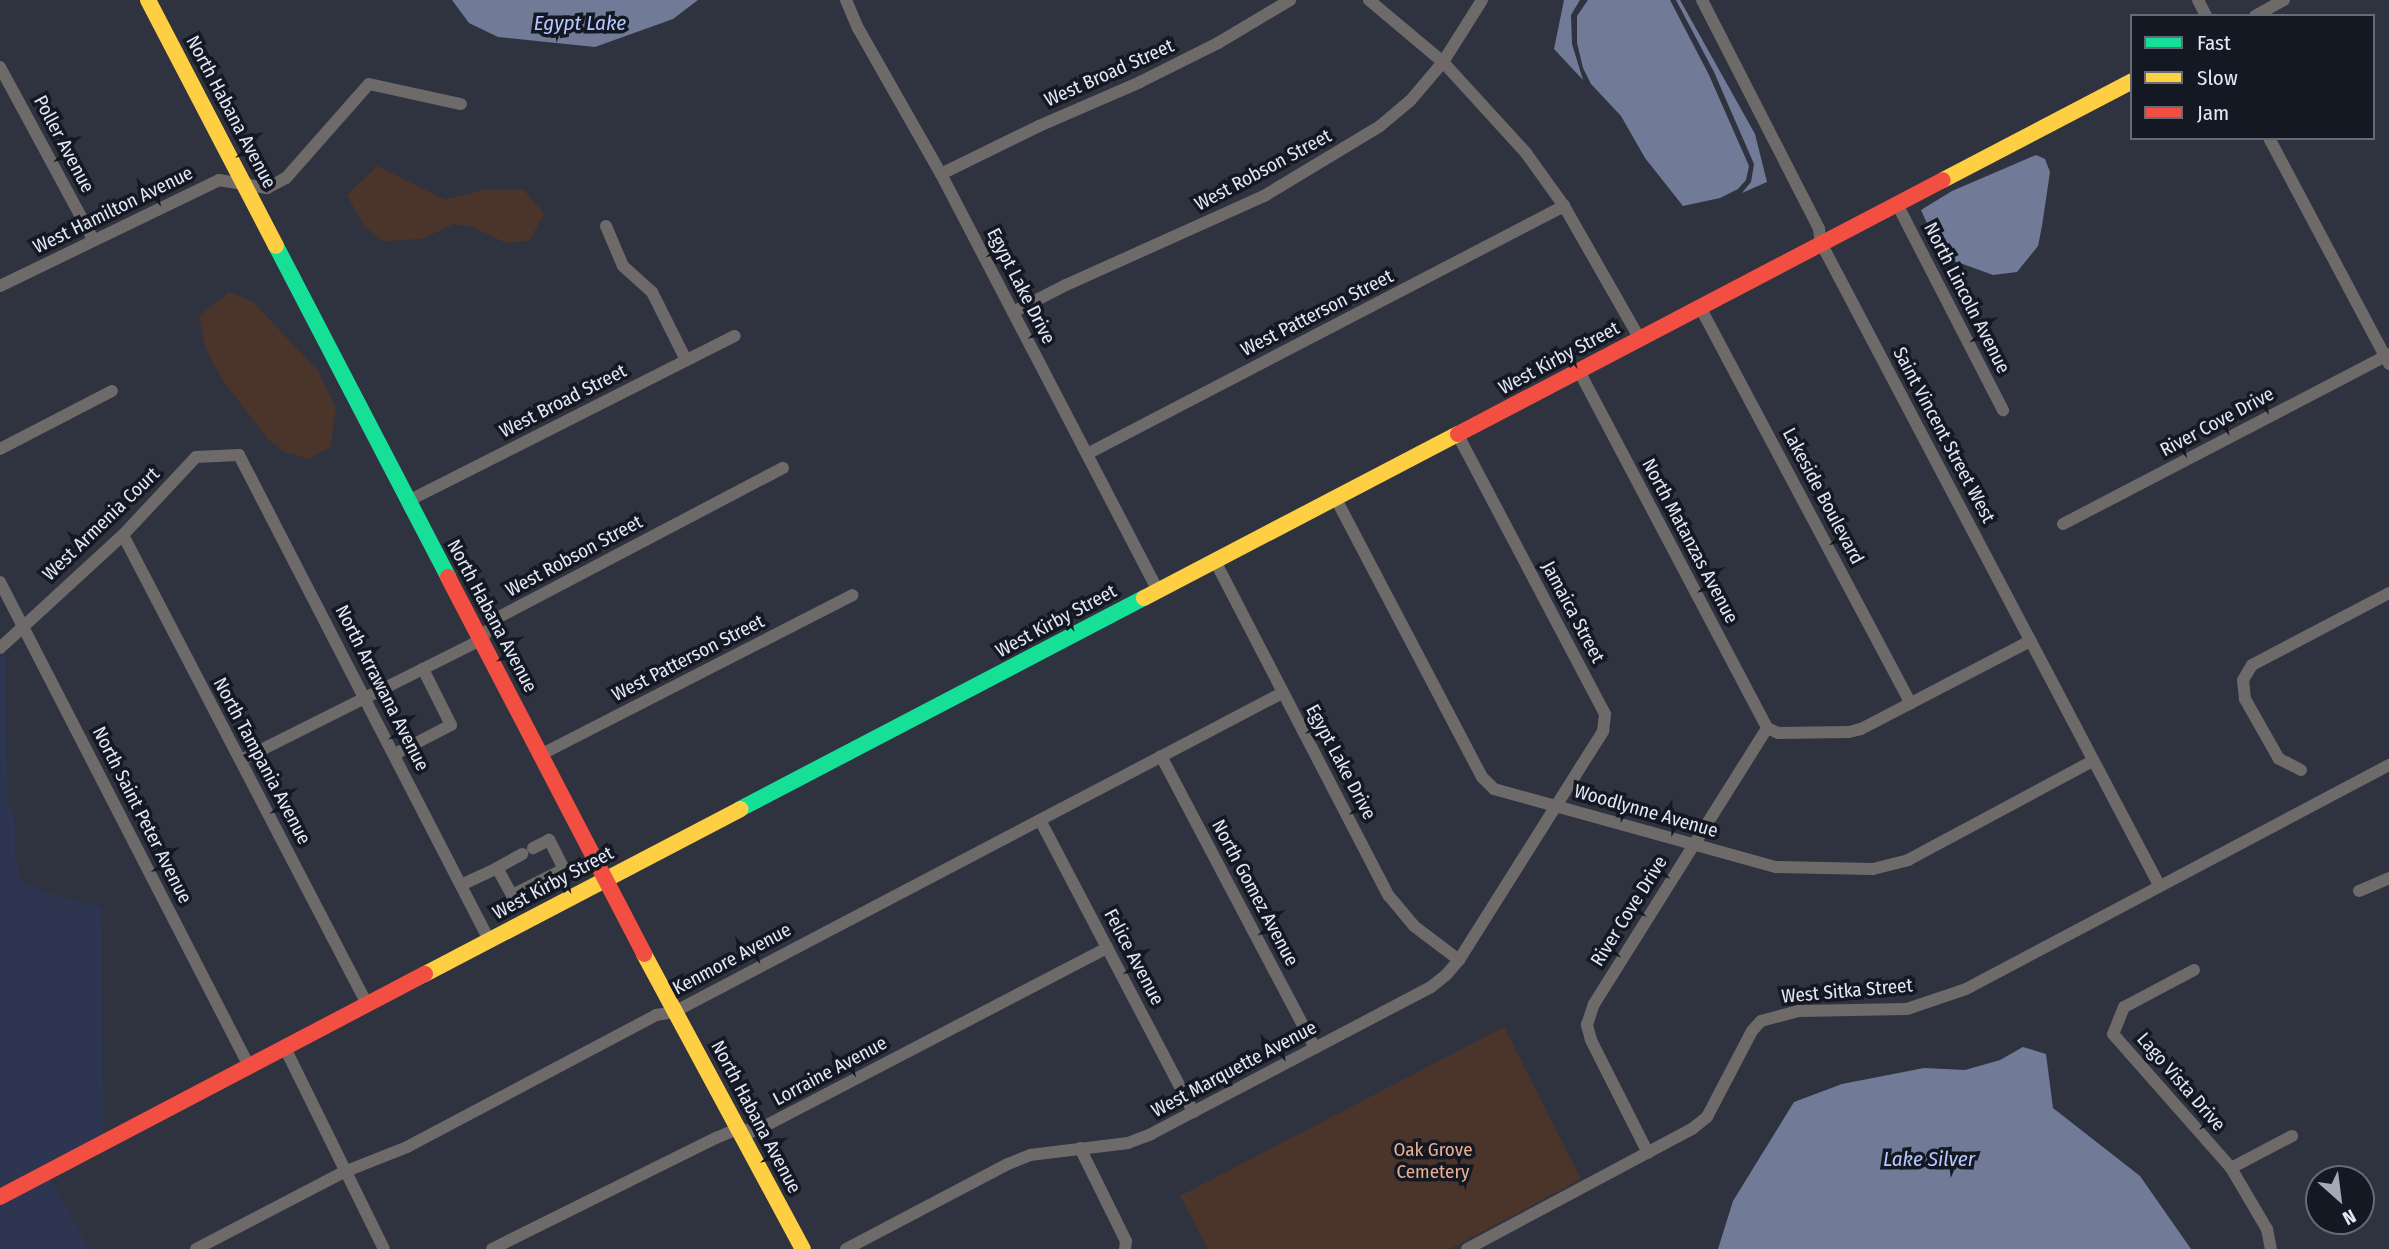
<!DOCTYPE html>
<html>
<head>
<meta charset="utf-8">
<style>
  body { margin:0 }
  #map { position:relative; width:2389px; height:1249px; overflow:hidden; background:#2f323f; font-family:"Fira Sans Condensed",sans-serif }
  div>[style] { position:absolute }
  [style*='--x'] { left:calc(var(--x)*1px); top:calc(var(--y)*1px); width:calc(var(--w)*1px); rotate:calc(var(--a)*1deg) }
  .built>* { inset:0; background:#2e3550 }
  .green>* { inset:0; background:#4b352b }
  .water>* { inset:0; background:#717b98 }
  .street>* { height:12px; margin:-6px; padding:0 6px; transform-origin:6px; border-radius:6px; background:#6e6a6a }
  .fast>* { height:16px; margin:-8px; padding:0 8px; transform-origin:8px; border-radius:8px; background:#16e098 }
  .slow>* { height:16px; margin:-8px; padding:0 8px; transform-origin:8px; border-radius:8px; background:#ffcf43 }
  .jam>* { height:16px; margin:-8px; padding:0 8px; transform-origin:8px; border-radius:8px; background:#f24e42 }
  span { translate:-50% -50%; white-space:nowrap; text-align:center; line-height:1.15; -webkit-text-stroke:7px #141822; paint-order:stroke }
  .street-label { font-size:19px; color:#e3e8f7 }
  .park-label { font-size:19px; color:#eab093 }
  .water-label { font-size:21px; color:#b7c8ff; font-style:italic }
  .legend { position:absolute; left:2130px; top:14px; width:245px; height:126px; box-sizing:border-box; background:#141822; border:2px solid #676b77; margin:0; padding:9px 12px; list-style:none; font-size:21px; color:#e3e8f7 }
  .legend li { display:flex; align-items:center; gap:14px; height:35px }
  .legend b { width:35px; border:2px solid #676b77 }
  .north { position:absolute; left:2305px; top:1165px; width:70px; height:70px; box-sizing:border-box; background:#141822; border:2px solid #676b77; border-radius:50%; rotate:152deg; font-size:19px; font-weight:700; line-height:28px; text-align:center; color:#e3e8f7 }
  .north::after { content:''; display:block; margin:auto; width:24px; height:32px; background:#a4a8b7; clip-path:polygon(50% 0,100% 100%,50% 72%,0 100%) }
</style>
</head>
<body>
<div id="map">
  <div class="built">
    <div style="clip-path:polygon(5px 652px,8px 804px,15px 817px,15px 858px,21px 881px,43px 892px,101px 907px,104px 1135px,0 1190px,0 657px)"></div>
    <div style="clip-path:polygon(51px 1179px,89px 1249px,0 1249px,0 1205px)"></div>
  </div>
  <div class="green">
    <div style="clip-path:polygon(377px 166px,445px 200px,488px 189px,523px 189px,544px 214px,529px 241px,506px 243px,473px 227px,453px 224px,422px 239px,383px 241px,364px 226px,347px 195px)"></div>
    <div style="clip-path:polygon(229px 292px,253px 302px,319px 372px,336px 409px,330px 447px,309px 459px,284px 452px,268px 439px,224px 382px,206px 349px,199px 316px)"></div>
    <div style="clip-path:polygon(1504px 1027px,1581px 1179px,1450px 1249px,1208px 1249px,1180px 1196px)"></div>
  </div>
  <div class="water">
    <div style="clip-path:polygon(452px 0,698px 0,673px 19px,595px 47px,498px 37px,469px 23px)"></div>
    <div style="clip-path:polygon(1564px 0,1580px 0,1571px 15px,1572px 44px,1583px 80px,1554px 49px)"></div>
    <div style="clip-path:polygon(1588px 0,1670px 0,1709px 75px,1749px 166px,1746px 180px,1738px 189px,1720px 198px,1683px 206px,1645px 158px,1621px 116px,1591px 84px,1583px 68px,1577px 43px,1577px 16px)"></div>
    <div style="clip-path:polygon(1676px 0,1680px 0,1755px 134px,1767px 182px,1742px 193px,1751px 182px,1754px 164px,1714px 72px)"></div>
    <div style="clip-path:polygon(2036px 155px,2045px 159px,2050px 172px,2042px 226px,2038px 246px,2017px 272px,1993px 275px,1949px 259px,1939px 250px,1921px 210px,1952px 191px)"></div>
    <div style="clip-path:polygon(2023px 1047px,2046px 1054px,2053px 1108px,2140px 1176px,2191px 1249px,1718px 1249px,1733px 1201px,1794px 1102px,1842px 1084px,1924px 1068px,1965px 1070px,2000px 1060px)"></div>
  </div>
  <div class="street">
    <div style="--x:846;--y:0;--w:30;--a:67"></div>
    <div style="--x:858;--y:28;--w:168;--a:60.4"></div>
    <div style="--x:941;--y:174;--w:470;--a:62.5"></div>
    <div style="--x:1369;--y:0;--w:97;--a:40"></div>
    <div style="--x:1443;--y:62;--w:123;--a:47.6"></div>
    <div style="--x:1526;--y:153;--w:65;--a:54.4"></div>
    <div style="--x:1564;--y:206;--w:153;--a:60.3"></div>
    <div style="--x:1702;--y:0;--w:257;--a:62.9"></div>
    <div style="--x:1819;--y:229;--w:14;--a:82"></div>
    <div style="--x:1821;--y:243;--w:726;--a:62.23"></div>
    <div style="--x:2198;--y:0;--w:18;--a:63"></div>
    <div style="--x:2255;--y:16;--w:33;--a:-29"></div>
    <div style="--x:0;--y:67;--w:196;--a:61.6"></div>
    <div style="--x:2269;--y:138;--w:256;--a:62"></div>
    <div style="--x:941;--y:174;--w:109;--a:-26.1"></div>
    <div style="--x:1039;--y:126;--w:110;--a:-23.5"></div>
    <div style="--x:1140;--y:82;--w:87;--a:-26.6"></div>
    <div style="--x:1218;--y:43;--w:84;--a:-30.8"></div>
    <div style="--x:1897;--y:204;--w:232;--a:62.8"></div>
    <div style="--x:606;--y:226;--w:43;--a:67"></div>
    <div style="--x:623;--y:266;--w:39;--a:42"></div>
    <div style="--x:652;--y:292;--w:76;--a:63.4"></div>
    <div style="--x:0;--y:286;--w:243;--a:-25.8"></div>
    <div style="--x:219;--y:180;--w:49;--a:9.5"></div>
    <div style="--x:267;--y:188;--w:21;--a:-28"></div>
    <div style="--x:286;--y:178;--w:125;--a:-48.6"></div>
    <div style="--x:369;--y:84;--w:94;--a:12.3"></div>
    <div style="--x:1700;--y:307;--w:449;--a:62"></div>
    <div style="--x:1013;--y:312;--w:59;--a:-27"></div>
    <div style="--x:1066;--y:285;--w:217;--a:-24.2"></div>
    <div style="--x:1264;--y:196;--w:135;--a:-31.1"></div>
    <div style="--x:1380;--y:126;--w:39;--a:-40"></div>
    <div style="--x:1410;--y:101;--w:51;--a:-49.8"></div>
    <div style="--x:1443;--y:62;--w:73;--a:-57.8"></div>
    <div style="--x:1579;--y:371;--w:403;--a:62.2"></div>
    <div style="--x:0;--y:449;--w:126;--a:-27.4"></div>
    <div style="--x:1087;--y:454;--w:538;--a:-27.47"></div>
    <div style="--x:1336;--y:499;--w:314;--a:62.3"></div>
    <div style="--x:1482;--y:777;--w:17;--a:45"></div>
    <div style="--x:1494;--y:789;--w:293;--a:15.5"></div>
    <div style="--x:1776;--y:867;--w:97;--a:1.2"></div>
    <div style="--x:1873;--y:869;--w:36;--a:-14"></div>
    <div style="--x:1908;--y:860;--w:210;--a:-28.2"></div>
    <div style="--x:408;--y:501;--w:366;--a:-26.8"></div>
    <div style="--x:2063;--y:524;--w:368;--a:-27.5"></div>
    <div style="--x:123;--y:535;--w:529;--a:62.51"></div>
    <div style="--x:1215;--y:561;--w:377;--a:62.6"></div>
    <div style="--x:1389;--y:896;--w:39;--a:50"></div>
    <div style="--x:1414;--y:926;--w:56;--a:37.1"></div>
    <div style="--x:0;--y:582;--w:544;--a:62.78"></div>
    <div style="--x:0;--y:648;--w:167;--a:-42.6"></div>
    <div style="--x:123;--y:535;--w:107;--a:-46.9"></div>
    <div style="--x:196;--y:457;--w:43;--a:-2.7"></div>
    <div style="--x:239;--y:455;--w:546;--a:62.73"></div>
    <div style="--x:395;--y:754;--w:63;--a:-27.4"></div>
    <div style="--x:451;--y:725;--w:63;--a:-116.6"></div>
    <div style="--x:540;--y:755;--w:351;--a:-27.1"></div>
    <div style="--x:1161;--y:756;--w:330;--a:62.2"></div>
    <div style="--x:241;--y:760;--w:268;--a:-26.6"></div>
    <div style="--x:481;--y:640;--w:27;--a:-54"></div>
    <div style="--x:497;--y:618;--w:323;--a:-27.7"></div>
    <div style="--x:2301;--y:770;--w:25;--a:-153"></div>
    <div style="--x:2279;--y:759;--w:69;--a:-119.5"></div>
    <div style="--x:2245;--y:699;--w:19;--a:-96"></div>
    <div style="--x:2243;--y:680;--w:17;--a:-59"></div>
    <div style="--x:2252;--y:665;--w:155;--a:-27.7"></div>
    <div style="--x:1040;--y:820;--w:330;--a:62.3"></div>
    <div style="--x:497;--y:868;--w:29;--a:-29"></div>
    <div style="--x:461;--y:885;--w:40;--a:-25"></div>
    <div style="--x:497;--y:868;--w:31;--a:61"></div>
    <div style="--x:512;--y:895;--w:58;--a:-26.6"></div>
    <div style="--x:564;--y:869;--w:33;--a:-117"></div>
    <div style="--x:549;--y:840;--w:18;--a:153"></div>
    <div style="--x:2359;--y:891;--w:33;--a:-23"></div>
    <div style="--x:2194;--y:970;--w:79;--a:152.1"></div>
    <div style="--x:2124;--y:1007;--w:29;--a:112"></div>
    <div style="--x:2113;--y:1034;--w:179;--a:48.6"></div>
    <div style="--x:2231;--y:1168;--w:71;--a:59.5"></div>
    <div style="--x:2267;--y:1229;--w:20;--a:79"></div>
    <div style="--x:285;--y:1048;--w:224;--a:63.8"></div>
    <div style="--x:1080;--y:1148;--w:104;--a:63.7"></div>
    <div style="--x:1126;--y:1241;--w:8;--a:97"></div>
    <div style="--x:1648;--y:1153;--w:127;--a:-116.8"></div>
    <div style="--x:1591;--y:1040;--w:16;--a:-105"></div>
    <div style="--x:1587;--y:1025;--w:22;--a:-72"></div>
    <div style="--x:1594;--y:1004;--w:326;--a:-57.9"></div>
    <div style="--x:1767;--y:728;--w:12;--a:24"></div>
    <div style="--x:1778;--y:733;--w:71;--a:-0.8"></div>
    <div style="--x:1849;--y:732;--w:12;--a:-14"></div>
    <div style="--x:1861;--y:729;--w:191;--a:-27.5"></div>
    <div style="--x:2231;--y:1168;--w:69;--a:-27.7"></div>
    <div style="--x:196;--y:1249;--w:167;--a:-27.5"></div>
    <div style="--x:344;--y:1172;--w:68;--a:-21.6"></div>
    <div style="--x:407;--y:1147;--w:282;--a:-27.9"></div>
    <div style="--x:656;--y:1015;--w:18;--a:-9"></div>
    <div style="--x:674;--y:1012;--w:687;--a:-27.68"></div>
    <div style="--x:492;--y:1249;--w:250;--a:-26.4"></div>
    <div style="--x:716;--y:1138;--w:25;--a:-23"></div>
    <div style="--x:739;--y:1128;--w:13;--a:18"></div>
    <div style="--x:751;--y:1132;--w:15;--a:-23"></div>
    <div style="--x:765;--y:1126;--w:386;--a:-27.5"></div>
    <div style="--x:846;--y:1249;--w:183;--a:-27.7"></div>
    <div style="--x:1008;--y:1164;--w:24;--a:-22"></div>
    <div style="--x:1030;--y:1155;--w:99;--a:-7"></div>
    <div style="--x:1128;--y:1143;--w:25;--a:-21"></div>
    <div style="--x:1151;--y:1134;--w:316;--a:-27.7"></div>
    <div style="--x:1431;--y:987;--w:19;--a:-39"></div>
    <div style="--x:1446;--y:975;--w:20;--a:-49"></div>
    <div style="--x:1459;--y:960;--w:271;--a:-57.8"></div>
    <div style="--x:1603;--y:731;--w:17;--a:-83"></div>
    <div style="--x:1605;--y:714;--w:315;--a:-117.8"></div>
    <div style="--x:1467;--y:1249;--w:255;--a:-28.1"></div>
    <div style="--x:1692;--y:1129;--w:19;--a:-39"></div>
    <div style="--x:1707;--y:1117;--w:97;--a:-62.4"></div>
    <div style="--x:1752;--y:1031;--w:13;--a:-48"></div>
    <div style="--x:1761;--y:1021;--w:39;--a:-15"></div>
    <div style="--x:1799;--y:1011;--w:108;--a:-1.1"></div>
    <div style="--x:1907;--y:1009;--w:62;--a:-18.7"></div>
    <div style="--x:1966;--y:989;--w:479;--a:-27.9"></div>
  </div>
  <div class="fast">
    <div style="--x:276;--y:246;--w:373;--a:62.5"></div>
    <div style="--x:740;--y:809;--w:456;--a:-27.6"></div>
  </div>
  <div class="slow">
    <div style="--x:148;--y:0;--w:277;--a:62.5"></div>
    <div style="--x:1943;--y:180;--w:213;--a:-27.6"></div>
    <div style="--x:1144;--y:598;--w:354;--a:-27.6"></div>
    <div style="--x:644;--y:954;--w:335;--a:61.7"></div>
    <div style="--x:425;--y:974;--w:356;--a:-27.6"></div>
  </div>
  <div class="jam">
    <div style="--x:1458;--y:434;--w:547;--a:-27.64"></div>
    <div style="--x:448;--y:577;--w:425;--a:62.5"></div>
    <div style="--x:0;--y:1197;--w:480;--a:-27.7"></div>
  </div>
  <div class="street-label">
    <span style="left:1109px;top:73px;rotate:-24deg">West Broad Street</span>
    <span style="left:231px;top:112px;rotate:62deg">North Habana Avenue</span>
    <span style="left:64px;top:144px;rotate:62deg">Poller Avenue</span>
    <span style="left:1263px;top:170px;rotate:-28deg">West Robson Street</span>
    <span style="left:113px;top:210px;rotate:-26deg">West Hamilton Avenue</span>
    <span style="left:1021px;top:286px;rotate:63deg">Egypt Lake Drive</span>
    <span style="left:1967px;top:298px;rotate:63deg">North Lincoln Avenue</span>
    <span style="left:1317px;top:313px;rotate:-27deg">West Patterson Street</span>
    <span style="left:1559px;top:358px;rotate:-28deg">West Kirby Street</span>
    <span style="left:563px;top:401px;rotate:-27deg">West Broad Street</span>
    <span style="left:2217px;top:422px;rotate:-28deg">River Cove Drive</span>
    <span style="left:1944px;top:435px;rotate:62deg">Saint Vincent Street West</span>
    <span style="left:1823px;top:496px;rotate:62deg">Lakeside Boulevard</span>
    <span style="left:101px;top:524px;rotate:-44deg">West Armenia Court</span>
    <span style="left:1690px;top:541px;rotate:62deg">North Matanzas Avenue</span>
    <span style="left:574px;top:556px;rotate:-28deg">West Robson Street</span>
    <span style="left:1573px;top:612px;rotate:62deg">Jamaica Street</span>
    <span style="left:492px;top:616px;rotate:62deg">North Habana Avenue</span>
    <span style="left:1056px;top:621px;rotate:-28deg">West Kirby Street</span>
    <span style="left:688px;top:658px;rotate:-27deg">West Patterson Street</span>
    <span style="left:382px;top:688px;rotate:63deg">North Arrawana Avenue</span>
    <span style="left:262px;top:761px;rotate:62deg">North Tampania Avenue</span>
    <span style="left:1341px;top:762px;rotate:62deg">Egypt Lake Drive</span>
    <span style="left:1646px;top:811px;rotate:16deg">Woodlynne Avenue</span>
    <span style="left:142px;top:815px;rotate:63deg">North Saint Peter Avenue</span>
    <span style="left:553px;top:883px;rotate:-28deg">West Kirby Street</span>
    <span style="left:1255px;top:893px;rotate:62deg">North Gomez Avenue</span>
    <span style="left:1629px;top:911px;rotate:-58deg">River Cove Drive</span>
    <span style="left:1134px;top:957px;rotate:62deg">Felice Avenue</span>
    <span style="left:732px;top:959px;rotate:-28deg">Kenmore Avenue</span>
    <span style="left:1847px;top:991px;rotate:-5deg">West Sitka Street</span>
    <span style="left:1234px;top:1069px;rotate:-28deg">West Marquette Avenue</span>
    <span style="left:830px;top:1071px;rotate:-28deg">Lorraine Avenue</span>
    <span style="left:2181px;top:1082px;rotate:49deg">Lago Vista Drive</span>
    <span style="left:756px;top:1117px;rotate:62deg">North Habana Avenue</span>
  </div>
  <div class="park-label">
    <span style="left:1433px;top:1161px">Oak Grove<br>Cemetery</span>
  </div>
  <div class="water-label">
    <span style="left:580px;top:23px">Egypt Lake</span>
    <span style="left:1929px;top:1159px">Lake Silver</span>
  </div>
  <ul class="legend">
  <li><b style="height:9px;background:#16e098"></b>Fast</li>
  <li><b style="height:9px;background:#ffcf43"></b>Slow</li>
  <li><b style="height:9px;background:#f24e42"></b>Jam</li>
  </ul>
  <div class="north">N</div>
</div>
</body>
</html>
